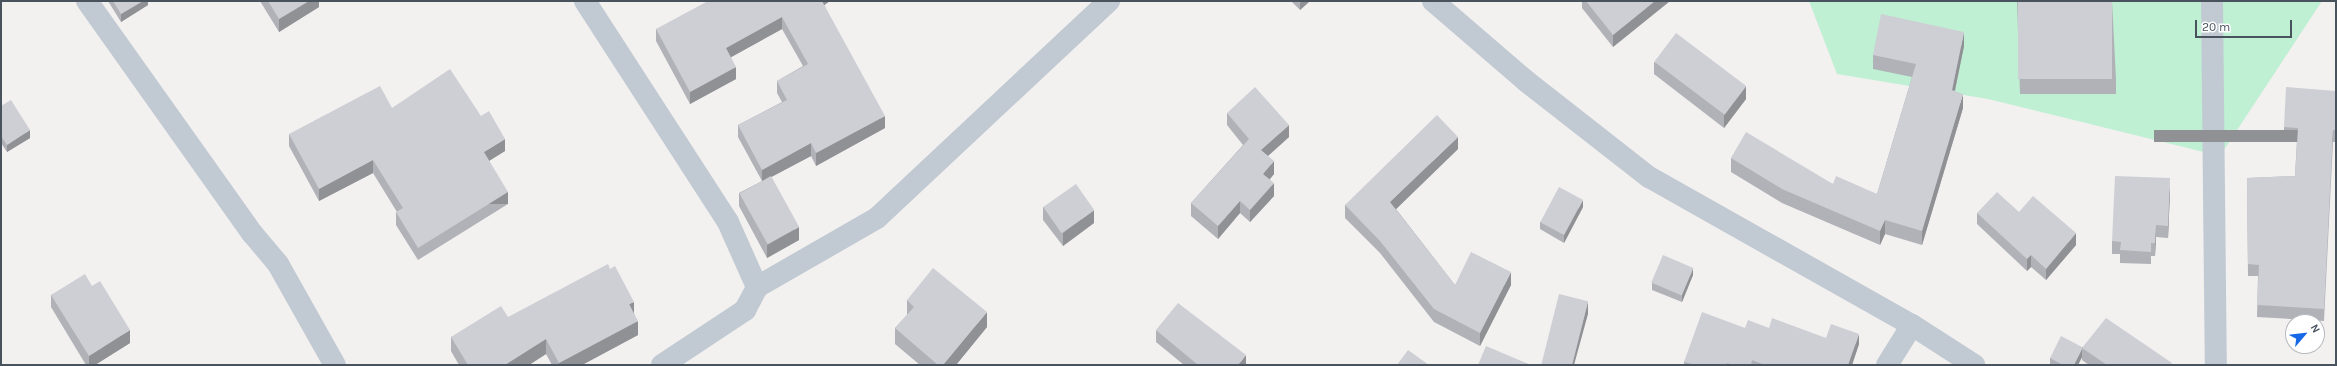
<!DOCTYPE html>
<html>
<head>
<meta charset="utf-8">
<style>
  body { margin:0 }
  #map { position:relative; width:2337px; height:366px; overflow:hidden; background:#f3f0f0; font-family:Karla,sans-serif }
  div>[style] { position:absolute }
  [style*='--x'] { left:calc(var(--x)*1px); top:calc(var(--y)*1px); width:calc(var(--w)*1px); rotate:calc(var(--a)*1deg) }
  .green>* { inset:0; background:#bff0d4 }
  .street>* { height:22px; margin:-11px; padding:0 11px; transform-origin:11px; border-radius:11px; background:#c1cad2 }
  .wall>* { inset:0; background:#b0b2b7 }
  .shaded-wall>* { inset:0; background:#909195; transform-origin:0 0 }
  .building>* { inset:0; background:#cdcfd5; transform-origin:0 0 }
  span { translate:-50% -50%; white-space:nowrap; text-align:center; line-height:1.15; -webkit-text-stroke:3px #fff; paint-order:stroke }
  .frame { position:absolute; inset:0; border:2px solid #48535e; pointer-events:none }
  .north { position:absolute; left:2285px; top:314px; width:40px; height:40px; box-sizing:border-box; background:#fff; border:1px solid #b6babf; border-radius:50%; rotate:62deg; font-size:11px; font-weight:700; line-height:16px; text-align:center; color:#48535e }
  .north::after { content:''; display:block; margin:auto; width:14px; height:18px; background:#1768e6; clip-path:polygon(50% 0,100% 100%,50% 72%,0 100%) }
  .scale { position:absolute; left:2195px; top:20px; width:97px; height:18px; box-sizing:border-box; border:2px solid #48535e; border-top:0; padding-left:5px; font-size:12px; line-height:14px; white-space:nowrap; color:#48535e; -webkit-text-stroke:3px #fff; paint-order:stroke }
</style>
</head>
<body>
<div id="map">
  <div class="green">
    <div style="clip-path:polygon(1809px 1px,2322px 1px,2220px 156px,1988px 99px,1837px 74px)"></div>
  </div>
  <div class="street">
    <div style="--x:87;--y:1;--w:285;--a:54.6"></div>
    <div style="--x:252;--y:233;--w:40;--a:50"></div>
    <div style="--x:278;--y:264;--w:116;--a:60.6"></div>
    <div style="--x:585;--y:1;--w:263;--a:57.1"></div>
    <div style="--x:728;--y:222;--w:71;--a:66"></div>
    <div style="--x:1433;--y:1;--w:123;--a:40.7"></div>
    <div style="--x:1526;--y:81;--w:156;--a:38"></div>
    <div style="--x:1649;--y:177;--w:302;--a:29.4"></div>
    <div style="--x:1912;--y:325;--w:74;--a:32.8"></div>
    <div style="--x:2212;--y:1;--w:364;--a:89.4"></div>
    <div style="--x:662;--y:365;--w:100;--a:-33.5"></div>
    <div style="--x:745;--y:310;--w:26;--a:-62"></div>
    <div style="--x:757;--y:287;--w:138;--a:-29.9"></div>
    <div style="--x:877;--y:218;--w:318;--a:-43.1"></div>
    <div style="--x:1887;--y:365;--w:47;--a:-58"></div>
  </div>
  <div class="wall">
    <div style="clip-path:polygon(108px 1px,148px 1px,148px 5px,121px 22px)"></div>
    <div style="clip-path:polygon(260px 1px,319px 1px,319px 7px,279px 32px)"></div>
    <div style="clip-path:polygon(1291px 1px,1310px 1px,1300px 10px)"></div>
    <div style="clip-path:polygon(1582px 1px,1670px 1px,1613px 47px,1582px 8px)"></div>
    <div style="clip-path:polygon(2017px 1px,2112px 1px,2116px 79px,2116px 94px,2020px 94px)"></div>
    <div style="clip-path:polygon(824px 5px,885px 128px,816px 166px,811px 156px,771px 177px,799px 240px,767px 258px,739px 206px,739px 193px,762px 181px,738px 137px,738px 125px,782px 102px,777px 93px,777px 81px,803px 66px,782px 29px,731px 57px,736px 79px,690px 104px,656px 41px,656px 29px)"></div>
    <div style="clip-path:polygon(1964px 46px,1955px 91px,1963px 108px,1922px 245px,1885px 234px,1880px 245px,1782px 203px,1731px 172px,1731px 158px,1833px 184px,1877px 194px,1912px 77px,1873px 69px,1873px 55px)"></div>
    <div style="clip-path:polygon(1654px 62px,1746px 99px,1724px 128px,1654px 74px)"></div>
    <div style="clip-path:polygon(2336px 91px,2336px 142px,2333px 142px,2324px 321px,2257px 317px,2258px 276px,2248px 276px,2247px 178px,2295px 176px,2297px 140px,2284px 139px,2284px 127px)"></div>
    <div style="clip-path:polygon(1px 106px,30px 138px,7px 152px,1px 143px)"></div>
    <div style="clip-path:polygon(1227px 113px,1289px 137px,1268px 156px,1274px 174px,1270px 179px,1274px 196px,1250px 222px,1240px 213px,1218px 239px,1191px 216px,1191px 203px,1243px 145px,1227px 125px)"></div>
    <div style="clip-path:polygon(289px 134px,505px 151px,489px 161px,508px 204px,418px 260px,396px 225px,396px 212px,397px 212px,373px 173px,319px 201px,289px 146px)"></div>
    <div style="clip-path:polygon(1458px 149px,1396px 209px,1455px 285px,1511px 285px,1480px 346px,1434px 322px,1380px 253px,1345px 218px,1345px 205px)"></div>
    <div style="clip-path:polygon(2170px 191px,2168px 238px,2156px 237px,2155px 256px,2151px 256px,2151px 264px,2120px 263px,2120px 254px,2112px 254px,2112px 241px)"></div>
    <div style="clip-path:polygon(1043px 207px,1094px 223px,1063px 246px,1043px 220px)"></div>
    <div style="clip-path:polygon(1583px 207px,1564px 243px,1540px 229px,1540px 222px)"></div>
    <div style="clip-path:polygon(1977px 213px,2076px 245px,2046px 280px,2031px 267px,2027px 271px,1977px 224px)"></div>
    <div style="clip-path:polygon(1693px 275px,1682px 302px,1652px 290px,1652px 283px)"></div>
    <div style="clip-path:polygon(92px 286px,130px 343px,95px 365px,86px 365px,51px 307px,51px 295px)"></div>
    <div style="clip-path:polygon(907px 300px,987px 327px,956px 365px,920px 365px,895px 344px,895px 328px,907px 315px)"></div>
    <div style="clip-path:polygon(634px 313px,638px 335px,582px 365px,552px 365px,546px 354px,529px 365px,459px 365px,451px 351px,451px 337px,508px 317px)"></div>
    <div style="clip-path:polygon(1745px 328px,1769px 328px,1859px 344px,1852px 365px,1684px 365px,1684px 362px)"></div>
    <div style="clip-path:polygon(1156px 330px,1246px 365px,1184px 365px,1156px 342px)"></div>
    <div style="clip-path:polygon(2082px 347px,2172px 365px,2089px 365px,2082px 360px,2082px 357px,2078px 365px,2050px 365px,2050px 358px)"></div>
  </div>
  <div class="shaded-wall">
    <div style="clip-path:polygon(143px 1px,148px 1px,148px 5px,121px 22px,121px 14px)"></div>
    <div style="clip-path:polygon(309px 1px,319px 1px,319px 7px,279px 32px,279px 19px)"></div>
    <div style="clip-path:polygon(819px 1px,830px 1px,819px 9px)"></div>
    <div style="clip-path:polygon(1302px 1px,1310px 1px,1300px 10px,1300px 3px)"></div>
    <div style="clip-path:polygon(1655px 1px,1670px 1px,1613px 47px,1613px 35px)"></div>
    <div style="clip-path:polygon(782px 17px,782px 29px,726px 60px,726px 48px)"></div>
    <div style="clip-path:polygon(1964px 32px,1964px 46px,1952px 104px,1952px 90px)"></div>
    <div style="clip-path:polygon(736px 67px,736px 79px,690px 104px,690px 92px)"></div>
    <div style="clip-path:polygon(1746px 86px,1746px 99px,1724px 128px,1724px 115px)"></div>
    <div style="clip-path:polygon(1963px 94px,1963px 108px,1922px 245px,1922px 231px)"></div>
    <div style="clip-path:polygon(885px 116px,885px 128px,816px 166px,816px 153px)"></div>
    <div style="clip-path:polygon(1289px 125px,1289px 137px,1261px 162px,1261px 150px)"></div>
    <div style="clip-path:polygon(30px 130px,30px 138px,7px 152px,7px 145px)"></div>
    <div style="left:2333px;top:130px;width:12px;height:179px;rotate:90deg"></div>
    <div style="clip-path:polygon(1458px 137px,1458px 149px,1390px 215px,1390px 202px)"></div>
    <div style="clip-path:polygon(505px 139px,505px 151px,484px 164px,484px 152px)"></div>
    <div style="clip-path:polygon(811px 143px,811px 156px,762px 182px,762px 170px)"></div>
    <div style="clip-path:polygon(373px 160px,373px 173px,319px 201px,319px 189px)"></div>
    <div style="clip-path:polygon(1274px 161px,1274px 174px,1263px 187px,1263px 174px)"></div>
    <div style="clip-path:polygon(2170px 178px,2170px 191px,2168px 238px,2168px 226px)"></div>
    <div style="clip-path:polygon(1274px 183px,1274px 196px,1250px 222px,1250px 210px)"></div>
    <div style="left:508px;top:192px;width:12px;height:106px;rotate:90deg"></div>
    <div style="clip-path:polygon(1583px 200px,1583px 207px,1564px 243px,1564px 235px)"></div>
    <div style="clip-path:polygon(1240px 201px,1240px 213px,1218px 239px,1218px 226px)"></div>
    <div style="clip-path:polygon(1094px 210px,1094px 223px,1063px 246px,1063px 233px)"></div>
    <div style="clip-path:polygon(1885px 220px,1885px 234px,1880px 245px,1880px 231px)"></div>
    <div style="clip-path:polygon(2156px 225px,2156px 237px,2155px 256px,2155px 243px)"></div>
    <div style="clip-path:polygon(799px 227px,799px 240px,767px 258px,767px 245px)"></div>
    <div style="clip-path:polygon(2076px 233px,2076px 245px,2046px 280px,2046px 269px)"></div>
    <div style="clip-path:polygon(2031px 255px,2031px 267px,2027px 271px,2027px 259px)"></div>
    <div style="clip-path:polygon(1693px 268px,1693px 275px,1682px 302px,1682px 295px)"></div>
    <div style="clip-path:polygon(1511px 272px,1511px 285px,1480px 346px,1480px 333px)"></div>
    <div style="clip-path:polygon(1588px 301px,1588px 314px,1574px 365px,1571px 365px)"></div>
    <div style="clip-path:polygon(634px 302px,634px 316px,629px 304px)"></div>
    <div style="clip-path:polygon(987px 312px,987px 327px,956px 365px,943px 365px)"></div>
    <div style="clip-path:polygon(638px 321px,638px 335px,582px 365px,559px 365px,559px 363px)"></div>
    <div style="clip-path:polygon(130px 330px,130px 343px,95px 365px,89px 365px,89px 356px)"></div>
    <div style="clip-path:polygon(1859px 334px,1859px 344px,1852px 365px,1848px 365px)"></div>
    <div style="clip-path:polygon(546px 339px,546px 354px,529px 365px,505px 365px)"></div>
    <div style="clip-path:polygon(2082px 349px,2082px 357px,2078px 365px,2074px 365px)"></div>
    <div style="clip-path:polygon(1246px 355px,1246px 365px,1238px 365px)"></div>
  </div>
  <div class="building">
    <div style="clip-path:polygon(113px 1px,143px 1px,121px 14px)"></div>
    <div style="clip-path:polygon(268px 1px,309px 1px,279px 19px)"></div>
    <div style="clip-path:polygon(708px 1px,822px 1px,885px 116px,816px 153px,811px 143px,762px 170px,738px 125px,787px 100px,777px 81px,808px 64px,782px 17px,726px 48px,736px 67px,690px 92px,656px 29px)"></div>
    <div style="clip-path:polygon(1586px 1px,1655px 1px,1613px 35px)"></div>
    <div style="left:2018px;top:1px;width:94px;height:78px"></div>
    <div style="clip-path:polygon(1881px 14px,1964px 32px,1952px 90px,1963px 94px,1922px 231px,1885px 220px,1880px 231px,1782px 189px,1731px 158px,1746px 132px,1833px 184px,1836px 176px,1877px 194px,1916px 64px,1873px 55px)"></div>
    <div style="left:1676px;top:33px;width:88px;height:36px;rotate:37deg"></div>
    <div style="clip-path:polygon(450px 69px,481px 116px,489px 111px,505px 139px,484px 152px,508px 192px,418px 248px,396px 212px,403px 208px,373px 160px,319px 189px,289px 134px,380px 86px,392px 108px)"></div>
    <div style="clip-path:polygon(1255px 87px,1289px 125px,1261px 150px,1274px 161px,1263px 174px,1274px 183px,1250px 210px,1240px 201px,1218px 226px,1191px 203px,1249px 139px,1227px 113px)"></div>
    <div style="clip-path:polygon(2286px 87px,2336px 91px,2336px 130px,2333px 130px,2324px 309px,2257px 305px,2259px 265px,2248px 264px,2247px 178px,2295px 176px,2298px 128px,2284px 127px)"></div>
    <div style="clip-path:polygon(11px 100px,30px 130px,7px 145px,1px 136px,1px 106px)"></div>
    <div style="clip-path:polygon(1437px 115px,1458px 137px,1390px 202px,1455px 285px,1471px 252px,1511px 272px,1480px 333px,1434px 309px,1380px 241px,1345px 205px)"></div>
    <div style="left:771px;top:176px;width:58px;height:36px;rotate:61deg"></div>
    <div style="clip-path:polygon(2115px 176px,2170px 178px,2168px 226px,2156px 225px,2155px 243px,2151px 243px,2151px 252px,2120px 250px,2121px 242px,2112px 241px)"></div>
    <div style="left:1076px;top:184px;width:32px;height:40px;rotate:55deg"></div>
    <div style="left:1559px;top:187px;width:27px;height:40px;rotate:28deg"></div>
    <div style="clip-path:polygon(1997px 192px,2019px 212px,2033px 196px,2076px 233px,2046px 269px,2031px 255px,2027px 259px,1977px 213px)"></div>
    <div style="left:1663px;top:255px;width:33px;height:30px;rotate:23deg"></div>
    <div style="clip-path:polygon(608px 264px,610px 269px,615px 266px,634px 302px,629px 304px,638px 321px,559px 363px,546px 339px,505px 365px,468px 365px,451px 337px,501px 306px,508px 317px)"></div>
    <div style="clip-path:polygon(933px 268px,987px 312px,943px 365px,938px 365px,895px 328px,914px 307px,907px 300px)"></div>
    <div style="clip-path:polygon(85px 274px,92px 286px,100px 281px,130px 330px,89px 356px,51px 295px)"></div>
    <div style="left:1559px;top:294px;width:30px;height:73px;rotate:14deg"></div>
    <div style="clip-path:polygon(1178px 303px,1246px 355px,1238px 365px,1198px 365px,1156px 330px)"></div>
    <div style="clip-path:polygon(1702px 312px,1745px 328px,1748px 320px,1769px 328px,1772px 318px,1826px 338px,1831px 324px,1859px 334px,1848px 365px,1765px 365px,1752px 360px,1751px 365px,1733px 365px,1727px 363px,1726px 365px,1692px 365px,1692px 364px,1684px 362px)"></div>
    <div style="clip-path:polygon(2106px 318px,2172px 363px,2171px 365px,2107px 365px,2082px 348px)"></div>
    <div style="clip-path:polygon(2061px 336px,2082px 347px,2082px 349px,2074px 365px,2063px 365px,2050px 358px)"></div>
    <div style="clip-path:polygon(1486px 346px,1531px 365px,1478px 365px)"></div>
    <div style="clip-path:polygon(1408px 350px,1429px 365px,1397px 365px)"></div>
  </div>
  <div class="frame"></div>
  <div class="north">N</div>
  <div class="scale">20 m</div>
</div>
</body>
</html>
